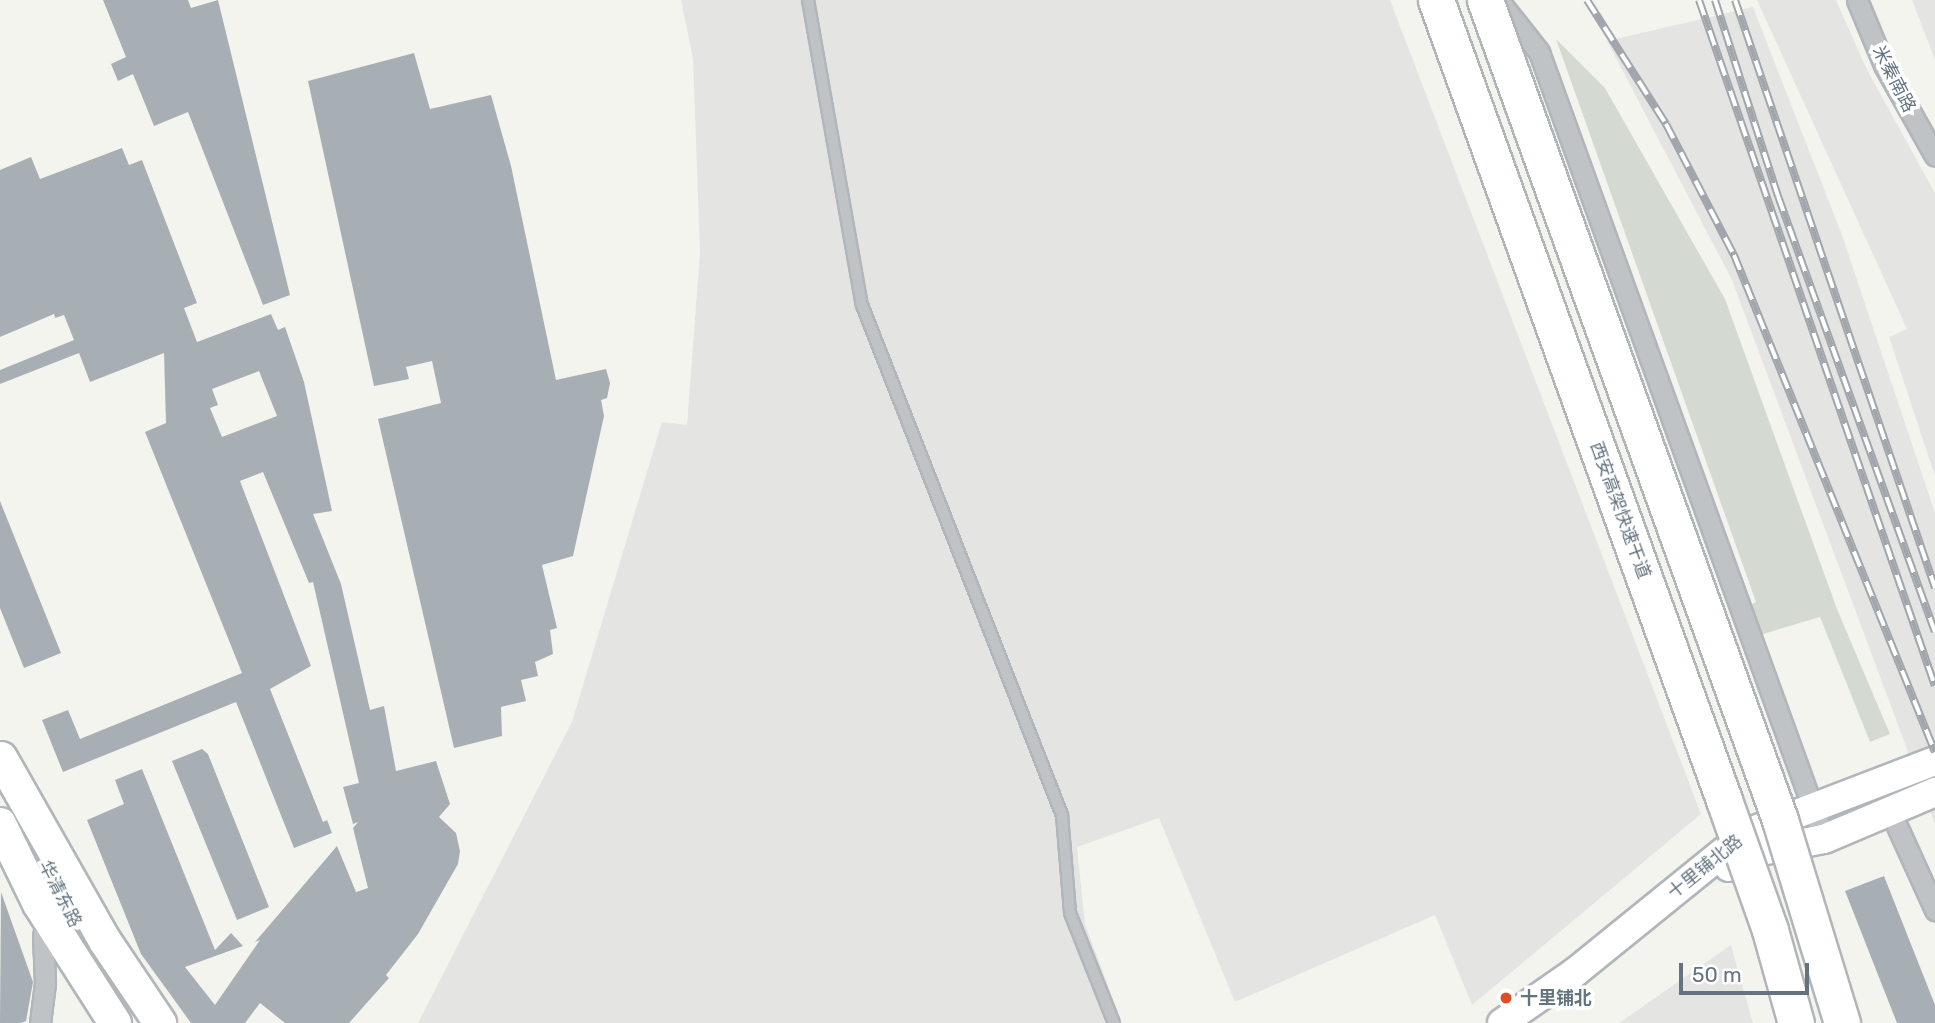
<!DOCTYPE html>
<html>
<head>
<meta charset="utf-8">
<style>
  body { margin:0 }
  #map { position:relative; width:1935px; height:1023px; overflow:hidden; background:#f4f4ef; font-family:Rubik,"Noto Sans SC",sans-serif }
  div>[style] { position:absolute }
  [style*='--x'] { left:calc(var(--x)*1px); top:calc(var(--y)*1px); width:calc(var(--w)*1px); rotate:calc(var(--a)*1deg) }
  .built>* { inset:0; background:#e4e5e3 }
  .green>* { inset:0; background:#d4dad1 }
  .building>* { inset:0; background:#a7afb4 }
  .roads { filter:drop-shadow(2px 0 #b1b6ba) drop-shadow(-2px 0 #b1b6ba) drop-shadow(0 2px #b1b6ba) drop-shadow(0 -2px #b1b6ba) }
  .lane>* { height:10px; margin:-5px; padding:0 5px; transform-origin:5px; border-radius:5px; background:#bfc3c6 }
  .street>* { height:19px; margin:-9.5px; padding:0 9.5px; transform-origin:9.5px; border-radius:9.5px; background:#bfc3c6 }
  .secondary>* { height:28px; margin:-14px; padding:0 14px; transform-origin:14px; border-radius:14px; background:#fff }
  .primary>* { height:32px; margin:-16px; padding:0 16px; transform-origin:16px; border-radius:16px; background:#fff }
  .rail>* { height:8px; margin-top:-4px; transform-origin:0; background:repeating-linear-gradient(90deg,#fff 0 16px,#a0a6ab 0 32px); box-sizing:border-box; border-block:2px solid #a0a6ab }
  .bridges { filter:drop-shadow(2px 0 #b2b5b8) drop-shadow(-2px 0 #b2b5b8) drop-shadow(0 2px #b2b5b8) drop-shadow(0 -2px #b2b5b8) }
  .highway-bridge>* { height:35px; margin:-17.5px; padding:0 17.5px; transform-origin:17.5px; border-radius:17.5px; background:#fff }
  .dots>* { width:19px; height:19px; translate:-50% -50%; box-sizing:border-box; border:4px solid #fff; border-radius:50% }
  span { translate:-50% -50%; white-space:nowrap; text-align:center; line-height:1.15; -webkit-text-stroke:7px #fff; paint-order:stroke }
  .street-label { font-size:18px; color:#637380 }
  .poi-label { font-size:18px; color:#637380; font-weight:700 }
  .left { translate:0 -50%; text-align:left }
  .scale { position:absolute; left:1679px; top:963px; width:130px; height:32px; box-sizing:border-box; border:4px solid #637380; border-top:0; padding-left:9px; font-size:21px; line-height:24px; white-space:nowrap; color:#637380; -webkit-text-stroke:5px #fff; paint-order:stroke }
</style>
</head>
<body>
<div id="map">
  <div class="built">
    <div style="clip-path:polygon(681px 0,1390px 0,1701px 814px,1472px 1005px,1435px 915px,1235px 1002px,1159px 818px,1077px 847px,1085px 924px,1122px 1023px,418px 1023px,572px 722px,662px 422px,687px 425px,700px 253px,693px 59px)"></div>
    <div style="clip-path:polygon(1757px 0,1836px 0,1867px 70px,1935px 193px,1935px 476px,1889px 337px,1907px 329px)"></div>
    <div style="clip-path:polygon(1912px 0,1935px 0,1935px 60px)"></div>
    <div style="clip-path:polygon(1753px 7px,1842px 235px,1935px 513px,1935px 824px,1732px 280px,1607px 41px)"></div>
    <div style="clip-path:polygon(1731px 945px,1753px 1023px,1619px 1023px)"></div>
  </div>
  <div class="green">
    <div style="clip-path:polygon(1556px 39px,1605px 88px,1725px 299px,1837px 609px,1890px 734px,1870px 742px,1820px 617px,1760px 635px,1749px 606px,1756px 602px)"></div>
  </div>
  <div class="building">
    <div style="clip-path:polygon(103px 0,188px 0,191px 8px,218px 0,290px 295px,263px 305px,188px 112px,154px 126px,133px 74px,118px 81px,111px 64px,126px 57px)"></div>
    <div style="clip-path:polygon(414px 53px,430px 109px,491px 95px,511px 166px,556px 380px,606px 369px,610px 383px,607px 398px,601px 400px,604px 416px,573px 556px,542px 565px,557px 628px,550px 630px,553px 654px,535px 662px,538px 676px,521px 680px,526px 701px,501px 707px,502px 736px,454px 748px,378px 419px,441px 403px,432px 361px,406px 367px,409px 379px,374px 386px,308px 81px)"></div>
    <div style="clip-path:polygon(evenodd,122px 148px,129px 165px,142px 160px,197px 303px,184px 308px,197px 342px,271px 314px,278px 330px,285px 327px,304px 382px,332px 511px,313px 514px,341px 584px,370px 710px,384px 706px,396px 771px,436px 761px,450px 804px,439px 817px,456px 833px,460px 851px,458px 864px,418px 934px,386px 975px,389px 978px,349px 1023px,285px 1023px,260px 1003px,245px 1023px,191px 1023px,141px 954px,87px 820px,124px 804px,115px 780px,142px 769px,215px 950px,231px 933px,243px 946px,185px 967px,215px 1005px,260px 940px,255px 942px,337px 846px,356px 892px,368px 888px,353px 828px,358px 822px,353px 824px,343px 787px,359px 783px,313px 582px,309px 583px,263px 472px,240px 481px,311px 666px,270px 689px,323px 822px,327px 820px,332px 833px,294px 848px,236px 702px,63px 772px,42px 720px,68px 710px,80px 739px,242px 673px,145px 432px,166px 423px,164px 353px,90px 382px,79px 353px,0 384px,0 370px,74px 340px,64px 315px,55px 318px,54px 314px,0 337px,0 170px,31px 157px,40px 179px,122px 148px,259px 371px,277px 416px,222px 437px,210px 408px,218px 405px,212px 389px,259px 371px)"></div>
    <div style="clip-path:polygon(0 501px,61px 653px,24px 668px,0 608px)"></div>
    <div style="clip-path:polygon(202px 749px,208px 754px,269px 907px,237px 920px,172px 761px)"></div>
    <div style="clip-path:polygon(1884px 876px,1935px 1005px,1935px 1023px,1897px 1023px,1845px 891px)"></div>
    <div style="clip-path:polygon(1px 892px,33px 982px,26px 1021px,21px 1023px,0 1023px)"></div>
  </div>
  <div class="roads">
    <div class="lane">
      <div style="--x:808;--y:0;--w:310;--a:80"></div>
      <div style="--x:862;--y:305;--w:548;--a:68.59"></div>
      <div style="--x:1062;--y:815;--w:98;--a:85.3"></div>
      <div style="--x:1070;--y:913;--w:118;--a:68.2"></div>
    </div>
    <div class="street">
      <div style="--x:1498;--y:0;--w:66;--a:51.7"></div>
      <div style="--x:1539;--y:52;--w:837;--a:70.09"></div>
      <div style="--x:1857;--y:0;--w:70;--a:67.4"></div>
      <div style="--x:1884;--y:65;--w:104;--a:60.7"></div>
      <div style="--x:1891;--y:813;--w:107;--a:65.6"></div>
      <div style="--x:40;--y:1023;--w:40;--a:-82.9"></div>
      <div style="--x:45;--y:983;--w:48;--a:-92.4"></div>
    </div>
    <div class="secondary">
      <div style="--x:1729;--y:867;--w:26;--a:-32"></div>
      <div style="--x:1751;--y:853;--w:74;--a:-10.9"></div>
      <div style="--x:1824;--y:839;--w:121;--a:-22.9"></div>
      <div style="--x:1502;--y:1023;--w:88;--a:-34.8"></div>
      <div style="--x:1574;--y:973;--w:223;--a:-39"></div>
      <div style="--x:1747;--y:833;--w:201;--a:-21"></div>
    </div>
    <div class="primary">
      <div style="--x:1;--y:758;--w:210;--a:60.4"></div>
      <div style="--x:105;--y:941;--w:99;--a:56.1"></div>
      <div style="--x:0;--y:824;--w:89;--a:64"></div>
      <div style="--x:39;--y:904;--w:141;--a:57.4"></div>
    </div>
  </div>
  <div class="rail">
    <div style="--x:1587;--y:0;--w:147;--a:57.5"></div>
    <div style="--x:1666;--y:124;--w:148;--a:62.6"></div>
    <div style="--x:1734;--y:255;--w:536;--a:67.98"></div>
    <div style="--x:1699;--y:0;--w:725;--a:71.02"></div>
    <div style="--x:1715;--y:0;--w:206;--a:72.2"></div>
    <div style="--x:1778;--y:196;--w:463;--a:70.2"></div>
    <div style="--x:1735;--y:0;--w:621;--a:71.21"></div>
  </div>
  <div class="bridges">
    <div class="highway-bridge">
      <div style="--x:1436;--y:0;--w:850;--a:70.2"></div>
      <div style="--x:1724;--y:800;--w:138;--a:70.5"></div>
      <div style="--x:1770;--y:930;--w:97;--a:74.4"></div>
      <div style="--x:1485;--y:0;--w:871;--a:70.21"></div>
      <div style="--x:1780;--y:820;--w:212;--a:73"></div>
    </div>
  </div>
  <div class="dots">
    <div style="left:1506px;top:998px;background:#df4f24"></div>
  </div>
  <div class="street-label">
    <span style="left:1894px;top:79px;rotate:63deg">米秦南路</span>
    <span style="left:1620px;top:510px;rotate:70deg">西安高架快速干道</span>
    <span style="left:1705px;top:867px;rotate:-39deg">十里铺北路</span>
    <span style="left:60px;top:894px;rotate:63deg">华清东路</span>
  </div>
  <div class="poi-label">
    <span class="left" style="left:1520px;top:998px">十里铺北</span>
  </div>
  <div class="scale">50 m</div>
</div>
</body>
</html>
